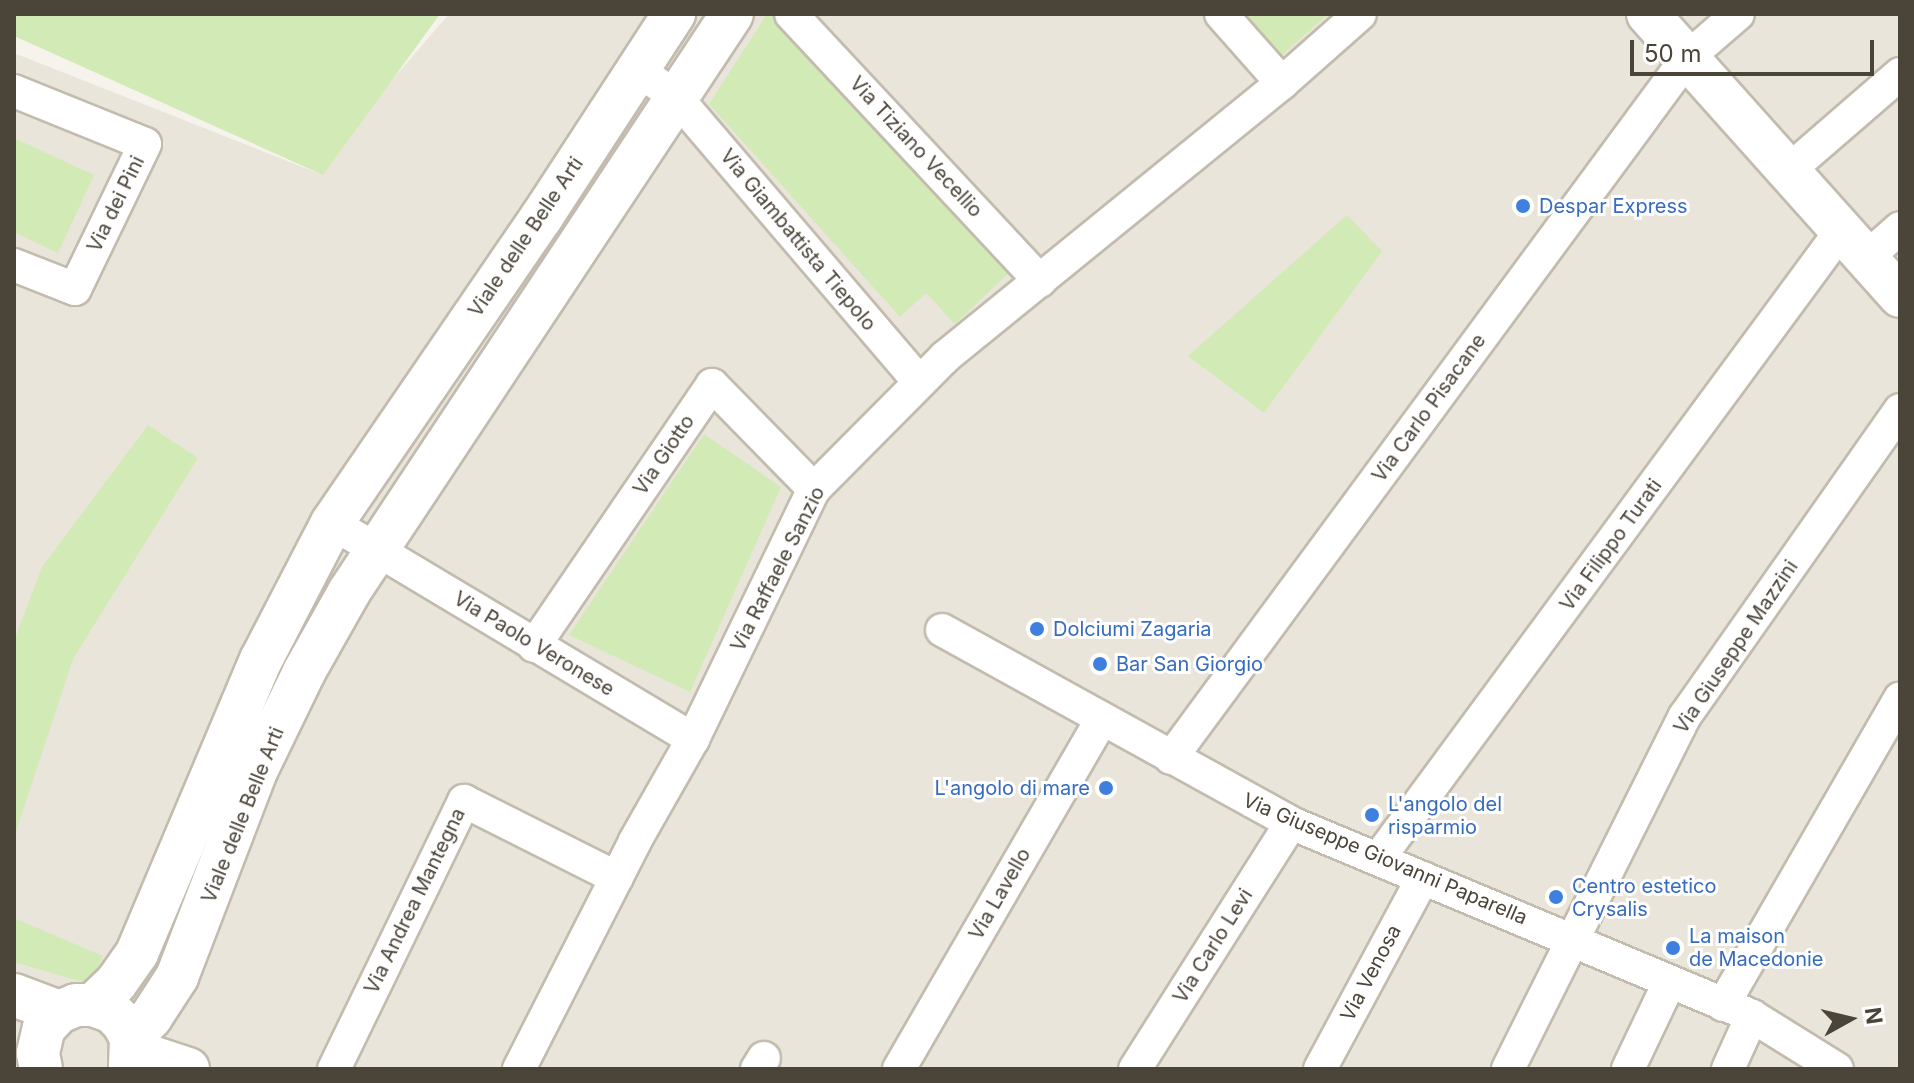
<!DOCTYPE html>
<html>
<head>
<meta charset="utf-8">
<style>
  body { margin:0 }
  #map { position:relative; width:1914px; height:1083px; overflow:hidden; background:#f6f3ec; font-family:Inter,sans-serif }
  div>[style] { position:absolute }
  [style*='--x'] { left:calc(var(--x)*1px); top:calc(var(--y)*1px); width:calc(var(--w)*1px); rotate:calc(var(--a)*1deg) }
  .residential>* { inset:0; background:#eae5da }
  .green>* { inset:0; background:#d2eab5 }
  .roads { filter:drop-shadow(2px 0 #c2bbae) drop-shadow(-2px 0 #c2bbae) drop-shadow(0 2px #c2bbae) drop-shadow(0 -2px #c2bbae) }
  .minor>* { height:32px; margin:-16px; padding:0 16px; transform-origin:16px; border-radius:16px; background:#fff }
  .tertiary>* { height:42px; margin:-21px; padding:0 21px; transform-origin:21px; border-radius:21px; background:#fff }
  .dots>* { width:22px; height:22px; translate:-50% -50%; box-sizing:border-box; border:4px solid #fff; border-radius:50% }
  span { translate:-50% -50%; white-space:nowrap; text-align:center; line-height:1.15; -webkit-text-stroke:6px #fff; paint-order:stroke }
  .street-label { font-size:20px; color:#4b4439 }
  .shop-label { font-size:20px; color:#366cbe }
  .left { translate:0 -50%; text-align:left }
  .right { translate:-100% -50%; text-align:right }
  .frame { position:absolute; inset:0; border:16px solid #4b4439; pointer-events:none }
  .north { position:absolute; left:1810px; top:979px; width:80px; height:80px; -webkit-text-stroke:6px #fff; paint-order:stroke; rotate:82deg; font-size:22px; font-weight:700; line-height:32px; text-align:center; color:#4b4439 }
  .north::after { content:''; display:block; margin:auto; width:28px; height:36px; background:#4b4439; clip-path:polygon(50% 0,100% 100%,50% 72%,0 100%) }
  .scale { position:absolute; left:1630px; top:40px; width:244px; height:36px; box-sizing:border-box; border:4px solid #4b4439; border-top:0; padding-left:10px; font-size:24px; line-height:28px; white-space:nowrap; color:#4b4439; -webkit-text-stroke:6px #fff; paint-order:stroke }
</style>
</head>
<body>
<div id="map">
  <div class="residential">
    <div style="clip-path:polygon(449px 14px,1900px 14px,1900px 1069px,14px 1069px,14px 53px,323px 175px,367px 109px)"></div>
  </div>
  <div class="green">
    <div style="clip-path:polygon(14px 14px,440px 14px,323px 175px,14px 36px)"></div>
    <div style="clip-path:polygon(767px 14px,777px 14px,1013px 269px,955px 324px,926px 293px,900px 317px,709px 104px)"></div>
    <div style="clip-path:polygon(1245px 14px,1328px 14px,1282px 55px)"></div>
    <div style="clip-path:polygon(14px 138px,94px 175px,58px 253px,14px 232px)"></div>
    <div style="clip-path:polygon(1347px 215px,1382px 251px,1264px 413px,1188px 356px)"></div>
    <div style="clip-path:polygon(148px 425px,198px 458px,73px 659px,14px 837px,14px 641px,42px 567px)"></div>
    <div style="clip-path:polygon(704px 434px,781px 487px,690px 692px,569px 635px)"></div>
    <div style="clip-path:polygon(14px 918px,103px 956px,90px 984px,14px 962px)"></div>
  </div>
  <div class="roads">
    <div class="minor">
      <div style="--x:791;--y:14;--w:365;--a:47"></div>
      <div style="--x:1221;--y:14;--w:92;--a:48.5"></div>
      <div style="--x:638;--y:70;--w:47;--a:35.4"></div>
      <div style="--x:676;--y:97;--w:375;--a:49.5"></div>
      <div style="--x:14;--y:91;--w:141;--a:22"></div>
      <div style="--x:145;--y:144;--w:161;--a:115.8"></div>
      <div style="--x:75;--y:289;--w:66;--a:-158.5"></div>
      <div style="--x:1788;--y:171;--w:148;--a:-40.9"></div>
      <div style="--x:1864;--y:260;--w:48;--a:-41.6"></div>
      <div style="--x:332;--y:523;--w:421;--a:30.9"></div>
      <div style="--x:942;--y:630;--w:399;--a:28.9"></div>
      <div style="--x:1291;--y:823;--w:500;--a:22.7"></div>
      <div style="--x:1752;--y:1016;--w:100;--a:31.9"></div>
      <div style="--x:534;--y:646;--w:316;--a:-55.7"></div>
      <div style="--x:712;--y:385;--w:146;--a:45.6"></div>
      <div style="--x:1171;--y:758;--w:870;--a:-53.6"></div>
      <div style="--x:1687;--y:58;--w:67;--a:-40.8"></div>
      <div style="--x:1379;--y:858;--w:779;--a:-53.62"></div>
      <div style="--x:1723;--y:1005;--w:354;--a:-60"></div>
      <div style="--x:334;--y:1069;--w:298;--a:-64.1"></div>
      <div style="--x:464;--y:801;--w:171;--a:26.7"></div>
      <div style="--x:519;--y:1069;--w:256;--a:-63"></div>
      <div style="--x:635;--y:841;--w:117;--a:-60.4"></div>
      <div style="--x:693;--y:739;--w:278;--a:-64.2"></div>
      <div style="--x:814;--y:489;--w:186;--a:-45.2"></div>
      <div style="--x:945;--y:357;--w:434;--a:-39.1"></div>
      <div style="--x:1282;--y:83;--w:104;--a:-41.5"></div>
      <div style="--x:757;--y:1069;--w:13;--a:-58"></div>
      <div style="--x:899;--y:1069;--w:405;--a:-59.9"></div>
      <div style="--x:1135;--y:1069;--w:291;--a:-57.6"></div>
      <div style="--x:1320;--y:1069;--w:217;--a:-61.7"></div>
      <div style="--x:1508;--y:1069;--w:395;--a:-63.4"></div>
      <div style="--x:1685;--y:716;--w:374;--a:-54.9"></div>
      <div style="--x:1628;--y:1069;--w:95;--a:-64.5"></div>
      <div style="--x:1728;--y:1069;--w:58;--a:-65.6"></div>
    </div>
    <div class="tertiary">
      <div style="--x:1648;--y:14;--w:378;--a:48.2"></div>
      <div style="--x:14;--y:995;--w:48;--a:20.7"></div>
      <div style="--x:93;--y:1005;--w:32;--a:-44"></div>
      <div style="--x:116;--y:983;--w:37;--a:-55"></div>
      <div style="--x:137;--y:953;--w:318;--a:-67.1"></div>
      <div style="--x:261;--y:660;--w:154;--a:-62.6"></div>
      <div style="--x:332;--y:523;--w:370;--a:-55.6"></div>
      <div style="--x:541;--y:218;--w:244;--a:-56.9"></div>
      <div style="--x:131;--y:1038;--w:29;--a:-46"></div>
      <div style="--x:151;--y:1017;--w:48;--a:-57"></div>
      <div style="--x:177;--y:977;--w:223;--a:-69"></div>
      <div style="--x:257;--y:769;--w:108;--a:-64.1"></div>
      <div style="--x:304;--y:672;--w:92;--a:-60.6"></div>
      <div style="--x:349;--y:592;--w:693;--a:-56.47"></div>
      <div style="--x:133;--y:1051;--w:58;--a:18.1"></div>
      <div style="--x:41;--y:1069;--w:16;--a:-101"></div>
      <div style="--x:38;--y:1053;--w:26;--a:-77"></div>
      <div style="--x:44;--y:1028;--w:22;--a:-47"></div>
      <div style="--x:59;--y:1012;--w:18;--a:-22"></div>
      <div style="--x:76;--y:1005;--w:17;--a:0"></div>
      <div style="--x:93;--y:1005;--w:20;--a:20"></div>
      <div style="--x:112;--y:1012;--w:16;--a:45"></div>
      <div style="--x:123;--y:1023;--w:17;--a:62"></div>
      <div style="--x:131;--y:1038;--w:31;--a:92"></div>
    </div>
  </div>
  <div class="dots">
    <div style="left:1523px;top:206px;background:#3f7fe0"></div>
    <div style="left:1037px;top:629px;background:#3f7fe0"></div>
    <div style="left:1100px;top:664px;background:#3f7fe0"></div>
    <div style="left:1106px;top:788px;background:#3f7fe0"></div>
    <div style="left:1372px;top:815px;background:#3f7fe0"></div>
    <div style="left:1556px;top:897px;background:#3f7fe0"></div>
    <div style="left:1673px;top:948px;background:#3f7fe0"></div>
  </div>
  <div class="street-label">
    <span style="left:916px;top:147px;rotate:47deg">Via Tiziano Vecellio</span>
    <span style="left:116px;top:204px;rotate:-64deg">Via dei Pini</span>
    <span style="left:526px;top:237px;rotate:-56deg">Viale delle Belle Arti</span>
    <span style="left:798px;top:240px;rotate:50deg">Via Giambattista Tiepolo</span>
    <span style="left:1429px;top:408px;rotate:-54deg">Via Carlo Pisacane</span>
    <span style="left:664px;top:455px;rotate:-56deg">Via Giotto</span>
    <span style="left:1611px;top:545px;rotate:-54deg">Via Filippo Turati</span>
    <span style="left:778px;top:569px;rotate:-63deg">Via Raffaele Sanzio</span>
    <span style="left:534px;top:644px;rotate:31deg">Via Paolo Veronese</span>
    <span style="left:1736px;top:647px;rotate:-56deg">Via Giuseppe Mazzini</span>
    <span style="left:243px;top:815px;rotate:-68deg">Viale delle Belle Arti</span>
    <span style="left:1385px;top:859px;rotate:23deg">Via Giuseppe Giovanni Paparella</span>
    <span style="left:1000px;top:894px;rotate:-60deg">Via Lavello</span>
    <span style="left:415px;top:901px;rotate:-64deg">Via Andrea Mantegna</span>
    <span style="left:1213px;top:946px;rotate:-58deg">Via Carlo Levi</span>
    <span style="left:1371px;top:973px;rotate:-62deg">Via Venosa</span>
  </div>
  <div class="shop-label">
    <span class="left" style="left:1539px;top:206px">Despar Express</span>
    <span class="left" style="left:1053px;top:629px">Dolciumi Zagaria</span>
    <span class="left" style="left:1116px;top:664px">Bar San Giorgio</span>
    <span class="right" style="left:1090px;top:788px">L'angolo di mare</span>
    <span class="left" style="left:1388px;top:816px">L'angolo del<br>risparmio</span>
    <span class="left" style="left:1572px;top:898px">Centro estetico<br>Crysalis</span>
    <span class="left" style="left:1689px;top:948px">La maison<br>de Macedonie</span>
  </div>
  <div class="frame"></div>
  <div class="north">N</div>
  <div class="scale">50 m</div>
</div>
</body>
</html>
